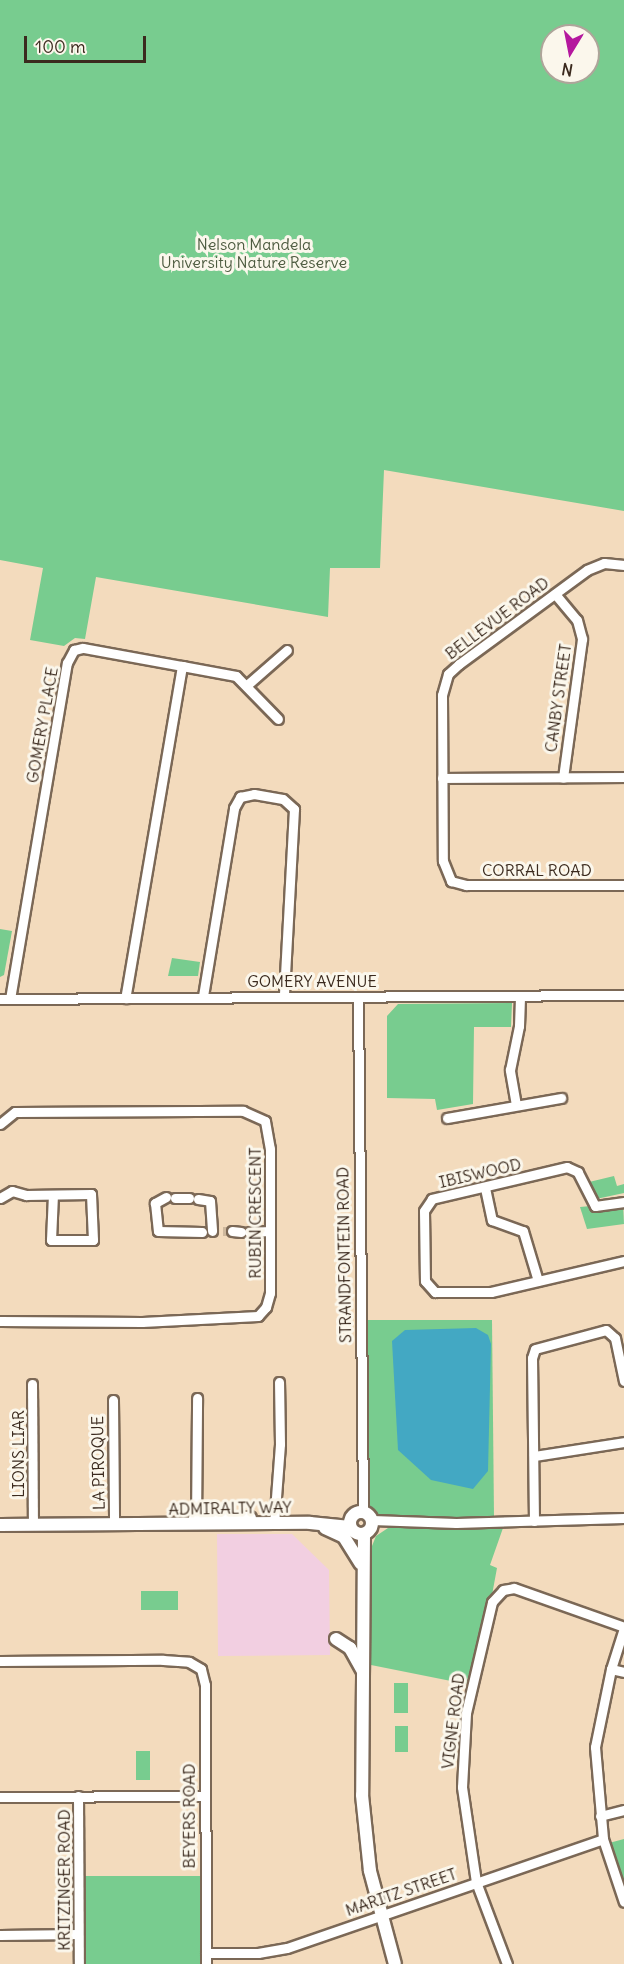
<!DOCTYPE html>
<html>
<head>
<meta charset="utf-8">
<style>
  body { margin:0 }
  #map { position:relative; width:624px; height:1964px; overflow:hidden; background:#f3dbbd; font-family:Delius,sans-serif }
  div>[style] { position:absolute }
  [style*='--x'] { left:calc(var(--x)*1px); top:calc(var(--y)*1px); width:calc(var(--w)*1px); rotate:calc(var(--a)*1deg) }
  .built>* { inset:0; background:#f2cfe1 }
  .green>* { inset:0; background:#78cc8f; transform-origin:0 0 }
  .water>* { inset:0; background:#43a8c3 }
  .minor-tunnel>* { height:9px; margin-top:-4.5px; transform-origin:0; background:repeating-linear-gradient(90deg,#ceb89d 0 9px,transparent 0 13.5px) }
  .roads { filter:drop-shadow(2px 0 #7b6856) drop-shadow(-2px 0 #7b6856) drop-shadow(0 2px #7b6856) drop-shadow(0 -2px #7b6856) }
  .minor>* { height:9px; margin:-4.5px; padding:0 4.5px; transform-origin:4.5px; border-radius:4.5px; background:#fff }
  .major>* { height:12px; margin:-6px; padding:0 6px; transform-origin:6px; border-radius:6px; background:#fff }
  .major>.ring { margin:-6px; padding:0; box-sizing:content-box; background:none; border:12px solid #fff; border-radius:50% }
  span { translate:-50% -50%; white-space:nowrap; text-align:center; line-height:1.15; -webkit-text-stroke:6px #fbf7ec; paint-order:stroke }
  .park-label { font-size:16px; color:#4d5b40 }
  .street-label { font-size:16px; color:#3b2a1e }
  .north { position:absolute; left:540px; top:24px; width:60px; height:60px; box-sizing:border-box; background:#fbf7ec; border:2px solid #aea59a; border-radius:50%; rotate:190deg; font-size:16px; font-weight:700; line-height:24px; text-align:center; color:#3b2a1e }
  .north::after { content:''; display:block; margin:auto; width:21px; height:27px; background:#b5179e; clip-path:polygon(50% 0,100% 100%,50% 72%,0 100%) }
  .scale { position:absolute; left:24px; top:36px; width:122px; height:27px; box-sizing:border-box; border:3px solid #3b2a1e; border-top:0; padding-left:8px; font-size:18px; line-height:21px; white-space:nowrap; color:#3b2a1e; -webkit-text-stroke:4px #fbf7ec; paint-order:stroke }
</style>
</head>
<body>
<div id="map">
  <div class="built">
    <div style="clip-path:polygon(217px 1534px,292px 1534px,329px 1570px,330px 1655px,218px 1656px)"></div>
  </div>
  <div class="green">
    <div style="clip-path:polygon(evenodd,0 0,624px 0,624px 511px,384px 470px,380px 568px,330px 568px,328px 617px,96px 577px,85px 639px,75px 638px,64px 646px,30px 640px,43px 568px,0 560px,0 0,552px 36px,588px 36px,588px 72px,552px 72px,552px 36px)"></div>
    <div style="clip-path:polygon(0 929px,12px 931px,4px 975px,0 977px)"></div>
    <div style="clip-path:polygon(172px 958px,200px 962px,198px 976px,168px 976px)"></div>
    <div style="clip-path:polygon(512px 1003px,511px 1027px,474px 1027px,473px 1104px,437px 1110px,435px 1099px,387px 1098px,387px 1016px,398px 1004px)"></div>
    <div style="clip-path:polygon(614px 1176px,617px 1186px,624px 1184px,624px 1193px,596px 1199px,585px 1183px)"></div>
    <div style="clip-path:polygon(623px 1203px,624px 1224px,587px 1229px,580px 1207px)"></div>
    <div style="clip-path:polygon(368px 1320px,492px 1320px,494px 1517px,382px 1517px,367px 1507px)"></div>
    <div style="clip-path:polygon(388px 1528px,503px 1528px,490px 1565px,497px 1568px,492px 1595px,466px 1684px,371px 1665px,370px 1551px,376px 1536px)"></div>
    <div style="left:141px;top:1591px;width:37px;height:19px"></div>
    <div style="left:394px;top:1683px;width:14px;height:30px"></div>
    <div style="left:395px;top:1726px;width:13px;height:26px"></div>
    <div style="left:150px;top:1751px;width:29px;height:14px;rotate:90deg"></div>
    <div style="clip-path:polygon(624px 1839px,624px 1890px,609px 1843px)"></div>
    <div style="left:202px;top:1876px;width:88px;height:118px;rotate:90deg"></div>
  </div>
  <div class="water">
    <div style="clip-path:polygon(476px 1328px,488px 1335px,491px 1344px,488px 1471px,473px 1489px,431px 1480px,398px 1450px,392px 1341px,405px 1330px)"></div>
  </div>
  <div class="minor-tunnel">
    <div style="--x:223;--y:1231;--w:9;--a:0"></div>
  </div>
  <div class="roads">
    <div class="minor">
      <div style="--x:624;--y:565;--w:20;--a:-174"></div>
      <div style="--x:604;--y:563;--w:18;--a:158"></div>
      <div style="--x:587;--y:570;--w:159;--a:143.7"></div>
      <div style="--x:459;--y:664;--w:15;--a:138"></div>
      <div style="--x:448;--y:674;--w:22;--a:106"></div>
      <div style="--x:442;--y:695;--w:166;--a:89.7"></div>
      <div style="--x:443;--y:861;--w:22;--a:68"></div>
      <div style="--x:451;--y:881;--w:16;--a:15"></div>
      <div style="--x:466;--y:885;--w:158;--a:0"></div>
      <div style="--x:555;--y:594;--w:34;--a:50"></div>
      <div style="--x:577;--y:620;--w:20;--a:75"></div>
      <div style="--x:582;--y:639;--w:140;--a:97.8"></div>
      <div style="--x:182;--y:666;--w:55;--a:10.5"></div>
      <div style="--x:236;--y:676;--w:60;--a:45.7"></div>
      <div style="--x:247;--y:685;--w:53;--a:-41.2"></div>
      <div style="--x:442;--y:778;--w:182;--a:-0.3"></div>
      <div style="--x:203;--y:996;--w:191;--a:-80.6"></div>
      <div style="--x:234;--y:808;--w:13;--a:-61"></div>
      <div style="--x:240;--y:797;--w:14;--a:-12"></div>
      <div style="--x:254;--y:794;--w:29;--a:10"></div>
      <div style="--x:283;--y:799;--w:15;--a:42"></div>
      <div style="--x:294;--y:809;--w:186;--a:93.1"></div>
      <div style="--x:358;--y:997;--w:515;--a:89.44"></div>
      <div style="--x:0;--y:999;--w:624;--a:-0.37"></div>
      <div style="--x:10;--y:999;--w:341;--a:-80.4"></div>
      <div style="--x:67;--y:663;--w:15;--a:-62"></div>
      <div style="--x:74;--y:650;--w:9;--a:-13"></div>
      <div style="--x:83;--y:648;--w:101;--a:10.3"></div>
      <div style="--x:182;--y:666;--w:337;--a:99.7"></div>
      <div style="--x:516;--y:1105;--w:36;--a:-100"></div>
      <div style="--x:510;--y:1070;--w:45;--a:-78.4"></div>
      <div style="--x:519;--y:1026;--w:30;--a:-88"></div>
      <div style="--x:447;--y:1118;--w:116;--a:-10"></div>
      <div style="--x:0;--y:1124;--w:19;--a:-39"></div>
      <div style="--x:15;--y:1112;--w:228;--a:-0.3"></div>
      <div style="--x:243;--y:1111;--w:24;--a:24"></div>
      <div style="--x:265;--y:1121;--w:28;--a:80"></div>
      <div style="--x:270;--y:1149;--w:144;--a:90"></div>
      <div style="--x:270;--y:1293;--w:15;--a:106"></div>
      <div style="--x:266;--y:1307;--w:12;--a:132"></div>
      <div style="--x:258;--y:1316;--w:116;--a:177"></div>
      <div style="--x:142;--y:1322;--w:142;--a:-179.6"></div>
      <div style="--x:485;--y:1188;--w:33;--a:78"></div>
      <div style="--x:492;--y:1220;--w:33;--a:20"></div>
      <div style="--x:523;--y:1231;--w:52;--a:73.3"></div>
      <div style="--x:166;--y:1197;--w:13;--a:151"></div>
      <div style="--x:155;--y:1203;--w:28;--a:84"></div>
      <div style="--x:158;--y:1231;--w:44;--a:1.3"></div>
      <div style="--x:0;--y:1198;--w:14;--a:-30"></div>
      <div style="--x:12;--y:1191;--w:15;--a:16"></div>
      <div style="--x:26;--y:1195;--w:65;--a:-0.9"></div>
      <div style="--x:91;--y:1194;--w:46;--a:87.5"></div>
      <div style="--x:93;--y:1240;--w:42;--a:180"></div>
      <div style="--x:51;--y:1240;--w:45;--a:-87.5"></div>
      <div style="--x:175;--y:1198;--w:14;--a:0"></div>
      <div style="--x:198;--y:1199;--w:12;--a:9"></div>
      <div style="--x:210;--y:1201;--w:30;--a:86"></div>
      <div style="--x:624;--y:1202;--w:29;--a:172"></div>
      <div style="--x:595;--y:1206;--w:38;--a:-117"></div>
      <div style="--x:578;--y:1172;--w:12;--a:-156"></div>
      <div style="--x:567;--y:1167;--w:139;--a:166.7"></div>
      <div style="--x:432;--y:1199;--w:14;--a:124"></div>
      <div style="--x:424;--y:1211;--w:70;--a:89.2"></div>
      <div style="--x:425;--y:1281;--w:15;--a:48"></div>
      <div style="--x:435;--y:1292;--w:56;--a:0"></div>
      <div style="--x:491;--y:1292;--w:137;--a:-13.1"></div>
      <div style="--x:232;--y:1231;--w:9;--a:6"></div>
      <div style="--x:249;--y:1232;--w:21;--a:-3"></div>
      <div style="--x:32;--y:1384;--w:140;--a:89.6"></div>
      <div style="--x:113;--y:1400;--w:125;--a:89.5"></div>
      <div style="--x:534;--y:1456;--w:91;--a:-8.8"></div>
      <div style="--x:372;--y:1520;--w:84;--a:2"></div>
      <div style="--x:456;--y:1523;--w:168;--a:-1.7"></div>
      <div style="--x:534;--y:1521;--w:163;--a:-90.7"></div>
      <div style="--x:532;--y:1358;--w:9;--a:-72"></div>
      <div style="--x:535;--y:1349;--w:73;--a:-15"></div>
      <div style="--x:606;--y:1330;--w:12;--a:42"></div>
      <div style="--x:615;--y:1338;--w:44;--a:78.2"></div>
      <div style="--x:196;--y:1523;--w:125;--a:-89.5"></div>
      <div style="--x:274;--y:1524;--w:80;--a:-85.7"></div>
      <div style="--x:280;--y:1444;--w:62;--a:-90.9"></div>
      <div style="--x:624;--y:1628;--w:43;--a:107.6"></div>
      <div style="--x:611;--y:1669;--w:80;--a:101.6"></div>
      <div style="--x:595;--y:1747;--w:92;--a:85"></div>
      <div style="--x:603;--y:1839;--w:66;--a:71.6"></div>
      <div style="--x:0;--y:1661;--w:163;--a:-0.4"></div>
      <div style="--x:163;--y:1660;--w:26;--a:4"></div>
      <div style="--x:189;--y:1662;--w:14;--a:30"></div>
      <div style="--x:201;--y:1669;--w:16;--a:76"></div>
      <div style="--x:205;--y:1685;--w:279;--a:89.8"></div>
      <div style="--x:611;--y:1669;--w:13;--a:13"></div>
      <div style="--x:78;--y:1796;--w:168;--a:89.7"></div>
      <div style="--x:0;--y:1797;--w:203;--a:-0.3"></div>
      <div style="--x:600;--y:1816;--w:25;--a:-14"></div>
      <div style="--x:0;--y:1935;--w:78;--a:-0.7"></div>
      <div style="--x:206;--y:1953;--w:52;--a:0"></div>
      <div style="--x:258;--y:1953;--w:29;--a:-10"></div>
      <div style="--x:287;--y:1948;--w:334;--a:-19"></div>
      <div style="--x:507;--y:1964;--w:88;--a:-110.7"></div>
      <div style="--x:476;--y:1882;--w:96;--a:-98.4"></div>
      <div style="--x:462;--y:1787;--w:74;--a:-86.9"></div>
      <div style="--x:466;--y:1713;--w:114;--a:-76.8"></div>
      <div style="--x:492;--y:1602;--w:16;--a:-47"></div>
      <div style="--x:503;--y:1590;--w:11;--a:-10"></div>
      <div style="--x:514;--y:1588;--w:117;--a:19.5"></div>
    </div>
    <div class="major">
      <div class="ring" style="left:350px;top:1512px;width:10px;height:10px"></div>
      <div style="--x:195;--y:1518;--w:55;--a:0"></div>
      <div style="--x:0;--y:1525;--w:310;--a:-0.4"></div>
      <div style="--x:310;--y:1523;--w:40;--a:5.7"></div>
      <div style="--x:325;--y:1528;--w:21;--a:25"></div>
      <div style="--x:344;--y:1537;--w:31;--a:58"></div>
      <div style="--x:364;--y:1534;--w:261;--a:90.4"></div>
      <div style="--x:362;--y:1795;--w:76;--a:84"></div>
      <div style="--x:370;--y:1871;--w:96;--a:75"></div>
      <div style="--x:336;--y:1639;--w:17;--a:33"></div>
      <div style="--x:350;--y:1648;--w:25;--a:61"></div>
    </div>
  </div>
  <div class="park-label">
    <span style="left:254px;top:253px">Nelson Mandela<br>University Nature Reserve</span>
  </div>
  <div class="street-label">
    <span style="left:497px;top:618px;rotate:-37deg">BELLEVUE ROAD</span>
    <span style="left:558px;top:698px;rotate:-82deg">CANBY STREET</span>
    <span style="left:42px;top:725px;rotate:-80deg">GOMERY PLACE</span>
    <span style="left:537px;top:870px">CORRAL ROAD</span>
    <span style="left:312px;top:981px">GOMERY AVENUE</span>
    <span style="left:480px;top:1173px;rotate:-13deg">IBISWOOD</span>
    <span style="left:255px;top:1213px;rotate:-90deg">RUBIN CRESCENT</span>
    <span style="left:344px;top:1255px;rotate:-91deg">STRANDFONTEIN ROAD</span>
    <span style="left:18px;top:1454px;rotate:-90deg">LIONS LIAR</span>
    <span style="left:98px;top:1463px;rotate:-91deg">LA PIROQUE</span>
    <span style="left:230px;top:1508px;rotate:-1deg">ADMIRALTY WAY</span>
    <span style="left:453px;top:1721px;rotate:-83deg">VIGNE ROAD</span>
    <span style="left:189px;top:1816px;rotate:-90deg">BEYERS ROAD</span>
    <span style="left:64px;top:1880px;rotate:-90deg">KRITZINGER ROAD</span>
    <span style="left:401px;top:1892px;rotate:-19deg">MARITZ STREET</span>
  </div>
  <div class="north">N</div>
  <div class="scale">100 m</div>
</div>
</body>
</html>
